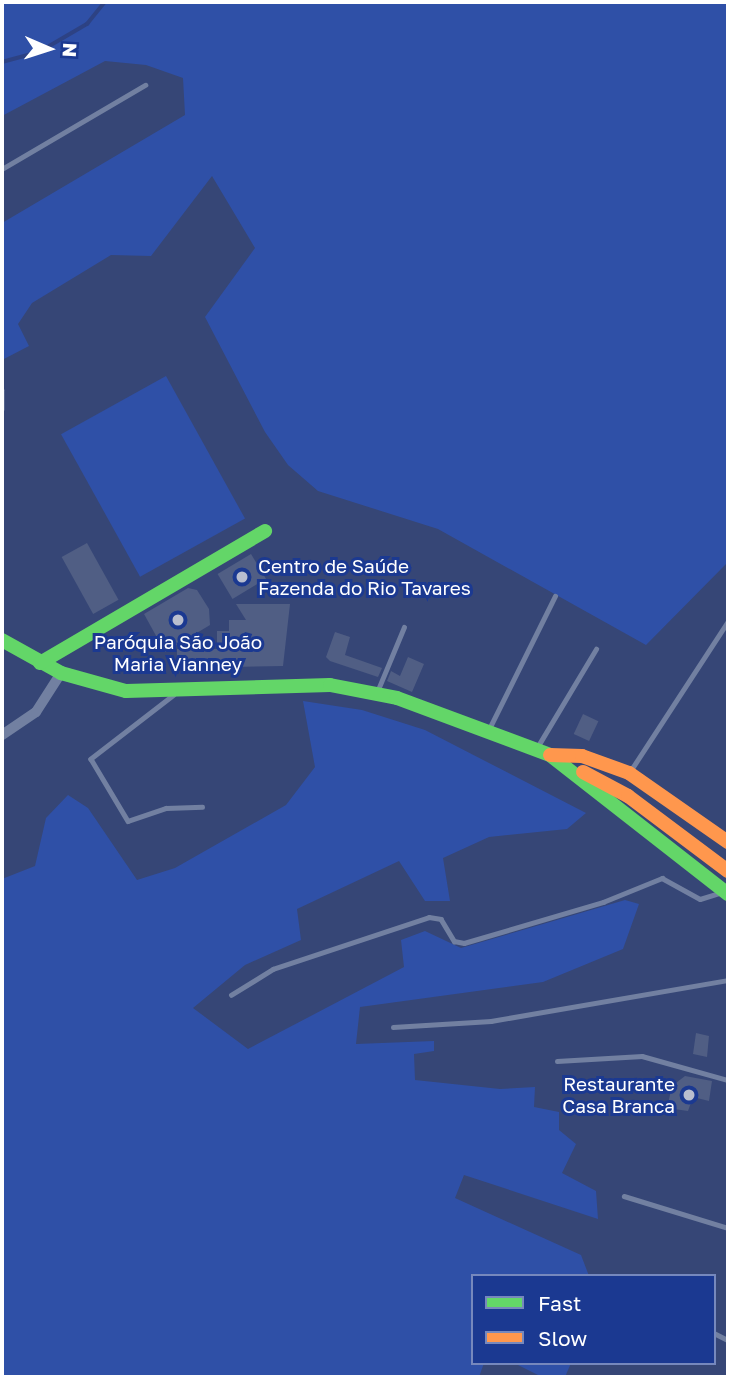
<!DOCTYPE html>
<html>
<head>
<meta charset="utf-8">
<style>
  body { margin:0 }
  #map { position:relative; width:730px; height:1379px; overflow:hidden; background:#364676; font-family:"Golos Text",sans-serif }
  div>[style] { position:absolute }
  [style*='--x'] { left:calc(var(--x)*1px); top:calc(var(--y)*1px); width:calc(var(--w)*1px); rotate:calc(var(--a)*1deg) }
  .green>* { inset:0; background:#2f50a7; transform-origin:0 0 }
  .stream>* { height:3.5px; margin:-1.75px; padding:0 1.75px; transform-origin:1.75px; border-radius:1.75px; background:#2d4284 }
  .building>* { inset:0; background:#505e84; transform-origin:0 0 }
  .lane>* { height:4.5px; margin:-2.25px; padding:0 2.25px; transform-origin:2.25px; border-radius:2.25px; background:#7280a1 }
  .street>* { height:10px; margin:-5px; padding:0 5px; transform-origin:5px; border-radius:5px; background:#7280a1 }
  .fast>* { height:14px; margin:-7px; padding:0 7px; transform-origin:7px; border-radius:7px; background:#63d668 }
  .slow>* { height:14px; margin:-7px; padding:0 7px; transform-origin:7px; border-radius:7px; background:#ff974d }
  .dots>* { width:19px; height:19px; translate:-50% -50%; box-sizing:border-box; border:4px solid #1b3991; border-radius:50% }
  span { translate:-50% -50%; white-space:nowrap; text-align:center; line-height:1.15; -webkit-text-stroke:6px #1b3991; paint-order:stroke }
  .poi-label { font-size:19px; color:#fff }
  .left { translate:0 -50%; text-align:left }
  .right { translate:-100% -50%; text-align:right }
  .frame { position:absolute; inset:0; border:4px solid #fff; pointer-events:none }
  .legend { position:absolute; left:471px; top:1274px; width:245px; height:91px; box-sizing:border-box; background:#1b3991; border:2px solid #7688bd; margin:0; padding:9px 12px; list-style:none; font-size:21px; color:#fff }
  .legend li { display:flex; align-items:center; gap:14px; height:35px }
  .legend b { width:35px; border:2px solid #7688bd }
  .north { position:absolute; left:14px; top:14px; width:70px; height:70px; -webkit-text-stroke:5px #1b3991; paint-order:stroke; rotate:93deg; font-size:19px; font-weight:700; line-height:28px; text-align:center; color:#fff }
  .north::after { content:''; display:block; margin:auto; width:24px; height:32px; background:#fff; clip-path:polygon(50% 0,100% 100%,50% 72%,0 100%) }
</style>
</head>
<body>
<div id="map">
  <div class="green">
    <div style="clip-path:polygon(2px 2px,728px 2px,728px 562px,646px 645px,438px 529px,318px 491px,288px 465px,265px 432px,205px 317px,255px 248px,212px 176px,151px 256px,111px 255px,32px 303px,18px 324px,29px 346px,2px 360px,2px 223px,185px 115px,183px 78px,146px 65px,105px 61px,2px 116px)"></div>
    <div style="left:166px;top:376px;width:163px;height:120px;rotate:61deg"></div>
    <div style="clip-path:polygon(303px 701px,362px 710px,425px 730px,586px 813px,567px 829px,489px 837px,443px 858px,450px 901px,425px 901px,399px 861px,297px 909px,301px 940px,245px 965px,193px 1008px,248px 1049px,404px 967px,401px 940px,425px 931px,461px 948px,625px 900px,639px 904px,623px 949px,543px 982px,360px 1007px,356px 1044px,434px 1041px,434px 1051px,414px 1054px,415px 1080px,500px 1089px,535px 1087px,534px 1107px,559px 1112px,559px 1130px,576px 1144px,562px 1173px,596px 1191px,598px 1219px,464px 1175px,455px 1198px,581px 1255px,589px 1276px,473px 1276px,473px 1363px,484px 1363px,479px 1377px,2px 1377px,2px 879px,35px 866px,46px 818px,68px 795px,88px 808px,137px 880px,175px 868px,286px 805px,315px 767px)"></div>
    <div style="clip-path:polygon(514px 1363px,571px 1363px,565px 1377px,542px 1377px)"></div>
  </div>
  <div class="stream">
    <div style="--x:2;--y:62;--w:38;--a:-15"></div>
    <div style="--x:39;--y:52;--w:56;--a:-30.3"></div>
    <div style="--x:87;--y:24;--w:28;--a:-51"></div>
  </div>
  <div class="building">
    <div style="left:87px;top:543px;width:65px;height:29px;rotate:61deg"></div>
    <div style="left:251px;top:554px;width:29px;height:39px;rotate:59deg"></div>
    <div style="clip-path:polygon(188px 588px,197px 590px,209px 609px,210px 625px,165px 652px,144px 614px)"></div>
    <div style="clip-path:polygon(236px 604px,290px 604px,283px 666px,177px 668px,177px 649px,217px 649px,217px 631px,229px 631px,229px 620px,246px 620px)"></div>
    <div style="clip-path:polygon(335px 632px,350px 637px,345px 655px,382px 668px,378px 677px,330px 661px,326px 657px)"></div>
    <div style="clip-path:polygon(408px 657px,424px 664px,412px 692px,387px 681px,391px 671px,400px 676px)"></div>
    <div style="left:583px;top:714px;width:17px;height:22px;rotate:25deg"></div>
    <div style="clip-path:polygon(696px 1033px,709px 1036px,707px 1057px,693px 1054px)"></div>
    <div style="clip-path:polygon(685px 1076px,712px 1081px,709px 1101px,693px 1097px,688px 1111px,667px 1108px,672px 1086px)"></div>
  </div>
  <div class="lane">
    <div style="--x:2;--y:169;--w:166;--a:-30.4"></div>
    <div style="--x:2;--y:390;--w:19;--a:90"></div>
    <div style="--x:377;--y:692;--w:70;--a:-67.4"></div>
    <div style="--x:174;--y:695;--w:105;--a:142.4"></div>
    <div style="--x:91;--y:759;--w:72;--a:59.2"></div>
    <div style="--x:128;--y:821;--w:40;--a:-18.9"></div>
    <div style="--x:166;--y:808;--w:36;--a:-2"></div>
    <div style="--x:490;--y:727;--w:146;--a:-63.6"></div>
    <div style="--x:538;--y:746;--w:113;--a:-59.1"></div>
    <div style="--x:631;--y:770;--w:178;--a:-56.9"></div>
    <div style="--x:231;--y:995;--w:49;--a:-31.8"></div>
    <div style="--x:273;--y:969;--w:164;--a:-18.4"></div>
    <div style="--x:429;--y:917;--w:12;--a:9"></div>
    <div style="--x:441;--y:919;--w:26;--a:59"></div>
    <div style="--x:454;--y:941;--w:10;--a:11"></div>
    <div style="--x:464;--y:943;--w:145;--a:-16.4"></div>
    <div style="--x:603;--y:902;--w:64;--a:-22.1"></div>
    <div style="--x:662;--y:878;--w:43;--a:28.9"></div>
    <div style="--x:700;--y:899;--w:21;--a:-17"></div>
    <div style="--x:393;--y:1027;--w:98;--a:-3.5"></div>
    <div style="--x:491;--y:1021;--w:241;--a:-9.8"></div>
    <div style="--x:557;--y:1061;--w:85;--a:-3.4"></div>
    <div style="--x:642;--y:1056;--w:89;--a:15.6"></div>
    <div style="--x:624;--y:1196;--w:109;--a:17.1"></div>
    <div style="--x:714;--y:1333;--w:16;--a:27"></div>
  </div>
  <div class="street">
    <div style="--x:2;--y:735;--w:41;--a:-34.1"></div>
    <div style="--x:36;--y:712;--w:46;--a:-57.3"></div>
  </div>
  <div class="fast">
    <div style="--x:2;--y:640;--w:68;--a:29.2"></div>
    <div style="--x:61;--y:673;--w:67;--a:15.5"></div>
    <div style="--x:126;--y:691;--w:204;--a:-1.7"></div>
    <div style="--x:330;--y:685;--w:68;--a:11"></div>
    <div style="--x:397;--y:698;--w:163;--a:20.4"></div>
    <div style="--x:550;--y:755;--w:226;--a:38"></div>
    <div style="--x:40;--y:663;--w:261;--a:-30.4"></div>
  </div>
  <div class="slow">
    <div style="--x:550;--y:755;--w:32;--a:2"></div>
    <div style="--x:582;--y:756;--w:50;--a:19.9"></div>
    <div style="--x:629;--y:773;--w:121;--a:34.9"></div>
    <div style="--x:583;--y:772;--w:51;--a:28.1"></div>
    <div style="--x:628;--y:796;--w:125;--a:36.9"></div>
  </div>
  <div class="dots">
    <div style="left:242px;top:577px;background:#b9becf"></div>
    <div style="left:178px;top:620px;background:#b9becf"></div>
    <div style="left:689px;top:1095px;background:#b9becf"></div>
  </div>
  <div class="poi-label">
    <span class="left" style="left:258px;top:577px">Centro de Saúde<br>Fazenda do Rio Tavares</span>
    <span style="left:178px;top:653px">Paróquia São João<br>Maria Vianney</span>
    <span class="right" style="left:675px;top:1095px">Restaurante<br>Casa Branca</span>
  </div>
  <div class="frame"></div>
  <ul class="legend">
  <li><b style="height:9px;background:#63d668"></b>Fast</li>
  <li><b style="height:9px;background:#ff974d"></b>Slow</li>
  </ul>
  <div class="north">N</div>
</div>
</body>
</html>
